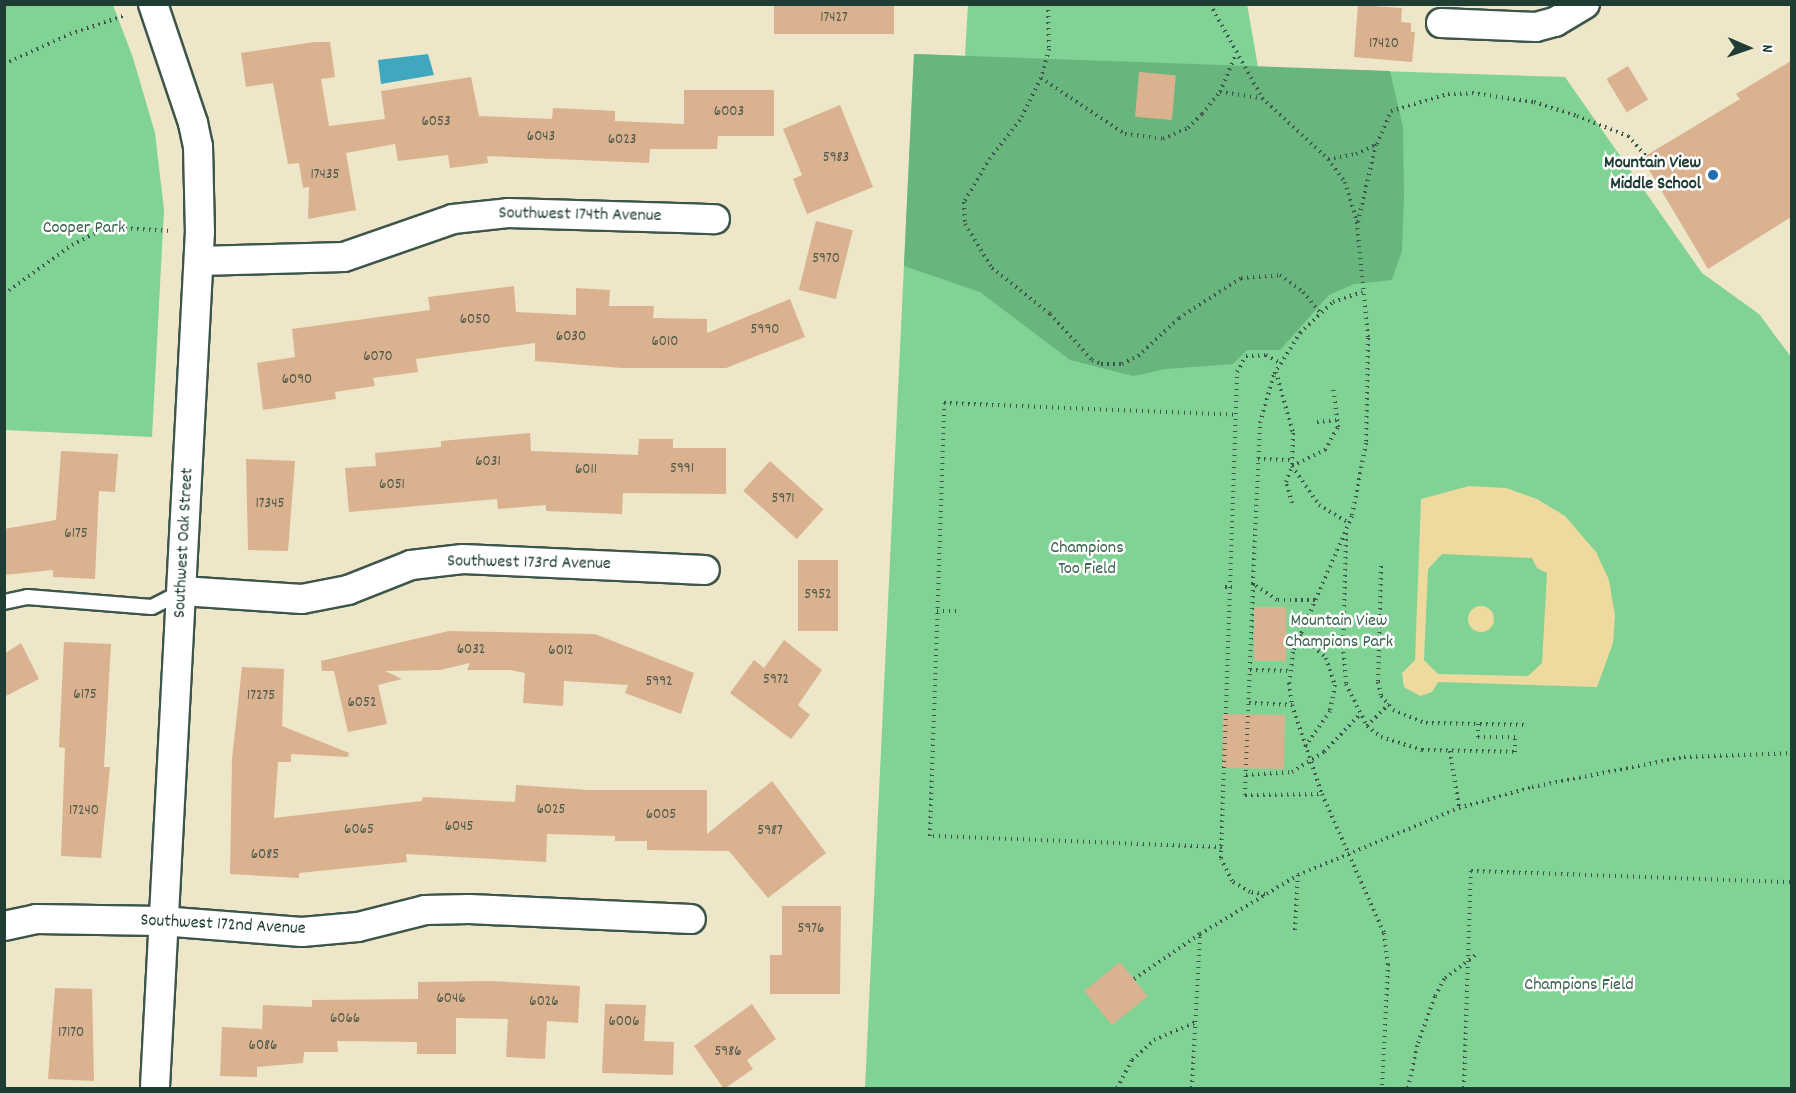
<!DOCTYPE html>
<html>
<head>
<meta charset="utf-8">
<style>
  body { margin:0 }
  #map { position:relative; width:1796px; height:1093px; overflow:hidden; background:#ede6c8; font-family:Dekko,sans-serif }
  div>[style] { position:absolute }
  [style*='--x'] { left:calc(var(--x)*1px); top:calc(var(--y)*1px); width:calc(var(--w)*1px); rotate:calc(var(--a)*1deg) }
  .green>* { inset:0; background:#80d394 }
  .forest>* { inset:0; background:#68b57e }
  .sand>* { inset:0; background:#eeda9e }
  .round { border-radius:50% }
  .water>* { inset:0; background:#3fa8bf }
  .building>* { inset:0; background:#dab28f; transform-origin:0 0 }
  .path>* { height:4px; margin-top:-2px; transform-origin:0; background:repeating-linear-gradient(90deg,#3e564a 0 1.5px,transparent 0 6px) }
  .roads { filter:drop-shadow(2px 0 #3e564a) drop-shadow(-2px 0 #3e564a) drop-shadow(0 2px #3e564a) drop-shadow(0 -2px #3e564a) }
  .lane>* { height:14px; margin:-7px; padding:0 7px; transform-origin:7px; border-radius:7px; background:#fff }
  .street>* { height:28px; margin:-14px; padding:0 14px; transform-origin:14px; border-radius:14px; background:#fff }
  .dots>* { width:16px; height:16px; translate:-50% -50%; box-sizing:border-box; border:3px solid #fff; border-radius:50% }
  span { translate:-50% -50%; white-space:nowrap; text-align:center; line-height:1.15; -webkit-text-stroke:5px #fff; paint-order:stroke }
  .number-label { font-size:15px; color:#4e5a4b }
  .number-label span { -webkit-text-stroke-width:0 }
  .poi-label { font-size:18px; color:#1f3d34; font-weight:700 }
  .right { translate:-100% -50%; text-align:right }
  .street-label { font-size:18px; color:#1f3d34 }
  .park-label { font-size:18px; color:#37624c }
  .frame { position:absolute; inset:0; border:6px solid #1f3d34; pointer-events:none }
  .north { position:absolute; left:1718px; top:18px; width:60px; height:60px; -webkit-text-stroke:4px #fff; paint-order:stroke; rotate:92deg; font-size:16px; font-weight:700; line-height:24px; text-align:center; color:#1f3d34 }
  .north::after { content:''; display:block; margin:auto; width:21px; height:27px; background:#1f3d34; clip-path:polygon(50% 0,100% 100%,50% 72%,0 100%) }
</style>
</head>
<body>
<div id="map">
  <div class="green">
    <div style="clip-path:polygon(5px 4px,113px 5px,133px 58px,155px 133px,164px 210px,152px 437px,5px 430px)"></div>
    <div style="clip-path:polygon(1247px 4px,1258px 67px,1565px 77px,1702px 273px,1759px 314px,1791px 357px,1791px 1088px,865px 1088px,914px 54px,965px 56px,968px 5px)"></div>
  </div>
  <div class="forest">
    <div style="clip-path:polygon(914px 54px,1390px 71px,1403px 127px,1404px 196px,1402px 251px,1392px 280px,1354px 284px,1329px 295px,1280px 350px,1247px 350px,1233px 364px,1166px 369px,1133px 376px,1070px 360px,980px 292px,904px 266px)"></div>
  </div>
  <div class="sand">
    <div style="clip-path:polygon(evenodd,1469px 486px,1506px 488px,1537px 499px,1565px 516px,1596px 552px,1609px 580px,1615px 616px,1613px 643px,1597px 687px,1438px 682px,1432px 692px,1420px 696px,1404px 687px,1402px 673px,1415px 660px,1421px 499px,1469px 486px,1442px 554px,1532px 558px,1537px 568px,1547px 573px,1542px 663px,1528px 676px,1438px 674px,1424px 660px,1428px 569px,1442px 554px)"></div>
    <div class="round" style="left:1468px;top:606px;width:26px;height:26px"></div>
  </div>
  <div class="water">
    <div style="clip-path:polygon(428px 54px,434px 75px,381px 84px,378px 60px)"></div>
  </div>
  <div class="building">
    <div style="left:774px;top:4px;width:120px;height:30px"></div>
    <div style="clip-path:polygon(1358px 5px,1402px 8px,1401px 22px,1411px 23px,1411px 32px,1415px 32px,1412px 62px,1354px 57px)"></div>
    <div style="clip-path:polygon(315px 42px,330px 42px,335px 77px,321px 79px,329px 126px,385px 119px,381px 91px,471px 77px,479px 116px,552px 119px,553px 108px,598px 110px,615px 111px,615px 121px,684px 124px,684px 90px,774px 90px,774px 136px,718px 136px,717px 149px,650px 149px,649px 163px,487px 156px,488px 163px,450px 168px,448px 155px,398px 161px,395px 144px,346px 153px,356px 210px,308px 219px,309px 187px,303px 188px,299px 163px,288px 164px,273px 83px,246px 87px,241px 53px)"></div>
    <div style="clip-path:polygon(1791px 61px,1791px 217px,1708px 269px,1642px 158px,1740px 99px,1736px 94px)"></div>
    <div style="left:1628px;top:66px;width:39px;height:25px;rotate:59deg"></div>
    <div style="left:1139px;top:72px;width:37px;height:45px;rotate:5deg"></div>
    <div style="clip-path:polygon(840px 105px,873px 187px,807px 214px,793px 179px,802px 175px,783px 129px)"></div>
    <div style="left:816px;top:221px;width:38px;height:71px;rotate:14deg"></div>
    <div style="clip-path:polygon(514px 286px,516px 312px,576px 315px,576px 288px,610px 290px,609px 306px,654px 306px,653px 318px,707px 319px,707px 333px,790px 299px,805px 337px,726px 368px,622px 368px,535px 361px,535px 343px,416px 359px,418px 372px,373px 378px,375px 386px,335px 392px,336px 399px,263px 410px,257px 363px,295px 357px,292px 329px,430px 310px,428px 297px)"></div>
    <div style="clip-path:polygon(530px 433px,531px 451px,638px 455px,639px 439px,673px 439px,673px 448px,726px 448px,726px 494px,623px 493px,622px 514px,546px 511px,546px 505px,498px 509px,497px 499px,349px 512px,345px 468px,376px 466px,375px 453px,441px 447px,441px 441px)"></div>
    <div style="clip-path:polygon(61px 451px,118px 454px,115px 492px,99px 491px,95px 579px,53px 577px,53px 570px,4px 575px,4px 529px,56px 520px)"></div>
    <div style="clip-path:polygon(246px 459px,295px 461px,288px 551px,248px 550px)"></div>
    <div style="left:770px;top:461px;width:72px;height:40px;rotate:42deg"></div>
    <div style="left:798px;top:560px;width:40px;height:71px"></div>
    <div style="left:1254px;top:607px;width:32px;height:54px"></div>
    <div style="clip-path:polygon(449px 631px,595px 634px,694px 673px,681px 714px,625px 693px,628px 685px,564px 681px,563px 706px,523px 703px,525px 673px,511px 670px,467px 670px,470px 663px,440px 670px,385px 671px,402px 679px,378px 685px,387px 724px,348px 732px,334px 671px,322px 671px,321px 661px)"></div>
    <div style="clip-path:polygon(784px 640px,822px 670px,798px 705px,810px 715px,791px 739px,730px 693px,754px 660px,764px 668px)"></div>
    <div style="clip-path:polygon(64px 642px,111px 644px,104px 767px,110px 767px,101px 858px,61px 856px,65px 748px,59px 747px)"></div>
    <div style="clip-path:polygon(21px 643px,39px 679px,4px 697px,4px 654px)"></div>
    <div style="clip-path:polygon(242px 667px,284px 669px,282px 726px,349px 753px,348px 757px,291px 754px,291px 762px,278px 762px,274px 818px,422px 801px,423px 797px,515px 802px,516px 785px,589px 790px,707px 790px,707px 834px,772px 781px,826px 853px,768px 898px,729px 851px,647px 850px,647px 841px,615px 841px,615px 836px,547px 834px,546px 862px,406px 854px,407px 862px,299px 873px,299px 878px,230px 874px,232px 759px)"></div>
    <div style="left:1223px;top:714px;width:62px;height:54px;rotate:1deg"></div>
    <div style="clip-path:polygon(782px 906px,841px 906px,840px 994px,770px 994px,770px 955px,782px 955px)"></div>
    <div style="left:1120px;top:962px;width:44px;height:46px;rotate:51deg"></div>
    <div style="clip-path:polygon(492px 981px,580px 986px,578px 1023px,547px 1021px,545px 1059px,506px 1057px,508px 1019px,456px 1018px,456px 1054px,417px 1054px,417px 1042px,337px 1041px,338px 1052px,304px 1052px,303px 1063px,257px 1067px,257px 1077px,220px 1076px,222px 1027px,262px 1029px,263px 1005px,312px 1007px,312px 1000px,418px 999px,418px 982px)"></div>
    <div style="clip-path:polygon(55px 988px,92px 989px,94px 1081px,48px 1079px)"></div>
    <div style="clip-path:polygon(605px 1004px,646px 1005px,644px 1041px,674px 1042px,673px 1075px,602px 1073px)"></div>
    <div style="clip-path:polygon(752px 1004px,776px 1039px,747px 1060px,753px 1069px,724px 1089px,694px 1046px)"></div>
  </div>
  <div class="path">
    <div style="--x:1048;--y:4;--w:45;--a:88.7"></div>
    <div style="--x:1049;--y:49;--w:30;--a:105"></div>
    <div style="--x:1041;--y:78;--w:47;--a:116.6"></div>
    <div style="--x:1020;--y:120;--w:48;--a:128.3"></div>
    <div style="--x:990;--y:158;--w:51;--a:120.6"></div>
    <div style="--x:964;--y:202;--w:22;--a:87"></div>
    <div style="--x:965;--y:224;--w:52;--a:58.5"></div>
    <div style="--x:992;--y:268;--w:74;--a:38.4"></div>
    <div style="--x:1050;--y:314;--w:62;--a:47.6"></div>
    <div style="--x:1092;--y:360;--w:10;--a:24"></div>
    <div style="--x:1101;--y:364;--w:21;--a:0"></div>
    <div style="--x:1122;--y:364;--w:18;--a:-27"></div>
    <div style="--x:1138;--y:356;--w:56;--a:-42.8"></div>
    <div style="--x:1179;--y:318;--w:74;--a:-32.8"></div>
    <div style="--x:1241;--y:278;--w:39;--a:-4"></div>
    <div style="--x:1280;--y:275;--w:29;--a:36"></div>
    <div style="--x:1303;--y:292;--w:26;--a:50"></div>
    <div style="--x:1210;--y:4;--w:107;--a:61"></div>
    <div style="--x:1262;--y:98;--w:90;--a:42.7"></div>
    <div style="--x:1328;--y:159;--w:29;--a:54"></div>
    <div style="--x:1345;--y:182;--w:42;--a:73.3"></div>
    <div style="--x:1357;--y:222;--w:117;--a:84.6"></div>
    <div style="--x:1368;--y:338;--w:105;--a:91.1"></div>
    <div style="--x:1366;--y:443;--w:74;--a:100.9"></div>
    <div style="--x:1352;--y:516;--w:148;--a:113.5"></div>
    <div style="--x:1293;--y:652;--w:31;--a:97"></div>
    <div style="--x:1289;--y:683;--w:22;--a:82"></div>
    <div style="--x:1292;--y:705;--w:94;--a:71.4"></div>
    <div style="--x:1322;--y:794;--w:152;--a:66"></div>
    <div style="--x:1384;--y:933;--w:31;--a:83"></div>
    <div style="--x:1388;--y:964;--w:124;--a:92.8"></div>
    <div style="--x:4;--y:64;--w:72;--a:-24.4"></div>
    <div style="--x:70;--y:34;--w:59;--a:-18.7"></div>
    <div style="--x:1041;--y:78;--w:101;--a:33.7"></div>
    <div style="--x:1125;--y:134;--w:38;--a:7"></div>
    <div style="--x:1163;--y:139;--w:27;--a:-24"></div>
    <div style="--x:1188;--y:128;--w:20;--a:-45"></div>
    <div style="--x:1202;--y:114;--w:28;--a:-51"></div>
    <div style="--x:1220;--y:92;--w:39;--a:-67"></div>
    <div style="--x:1220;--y:92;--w:42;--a:8.1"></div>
    <div style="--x:1328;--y:159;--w:28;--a:-10"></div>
    <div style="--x:1356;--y:154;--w:23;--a:-25"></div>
    <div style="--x:1377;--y:144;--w:36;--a:-67"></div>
    <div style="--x:1391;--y:111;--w:59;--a:-16.6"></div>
    <div style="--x:1448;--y:94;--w:24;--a:-2"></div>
    <div style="--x:1472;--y:93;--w:63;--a:8.3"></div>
    <div style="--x:1534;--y:102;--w:45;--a:18"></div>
    <div style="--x:1577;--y:116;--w:55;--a:21.4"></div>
    <div style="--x:1628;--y:136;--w:30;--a:48"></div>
    <div style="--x:1358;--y:222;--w:80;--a:-77"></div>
    <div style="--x:4;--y:294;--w:84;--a:-35.8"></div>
    <div style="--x:72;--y:245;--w:28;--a:-27"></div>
    <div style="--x:97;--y:232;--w:22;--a:-10"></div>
    <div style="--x:119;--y:228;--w:53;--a:3.2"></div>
    <div style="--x:1276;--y:372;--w:63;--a:74.4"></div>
    <div style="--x:1293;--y:433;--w:33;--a:92"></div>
    <div style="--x:1292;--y:466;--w:47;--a:55.3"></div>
    <div style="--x:1319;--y:505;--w:35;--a:31"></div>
    <div style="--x:1317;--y:422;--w:20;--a:-6"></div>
    <div style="--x:1258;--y:459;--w:34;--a:2"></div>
    <div style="--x:1292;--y:503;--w:22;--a:-106"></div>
    <div style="--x:1286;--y:482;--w:17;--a:-69"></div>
    <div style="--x:1292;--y:466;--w:37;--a:-26"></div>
    <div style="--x:1325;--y:450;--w:26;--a:-61"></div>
    <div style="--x:1338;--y:427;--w:41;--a:-97"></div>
    <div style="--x:1346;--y:533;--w:113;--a:91.5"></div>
    <div style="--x:1343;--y:646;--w:38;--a:85"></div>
    <div style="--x:1346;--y:684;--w:47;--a:63.4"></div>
    <div style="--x:1367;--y:726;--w:18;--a:38"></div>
    <div style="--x:1381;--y:737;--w:43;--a:17.6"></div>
    <div style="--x:1422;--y:750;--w:93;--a:1.2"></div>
    <div style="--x:1515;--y:752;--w:15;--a:-90"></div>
    <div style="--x:1515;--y:737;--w:37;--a:180"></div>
    <div style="--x:1478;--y:737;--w:13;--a:-90"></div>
    <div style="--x:1381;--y:566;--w:116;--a:91.5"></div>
    <div style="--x:1378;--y:682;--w:14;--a:78"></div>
    <div style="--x:1381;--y:696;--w:18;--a:49"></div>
    <div style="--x:1393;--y:710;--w:35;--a:22"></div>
    <div style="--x:1426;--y:723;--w:101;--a:1.1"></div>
    <div style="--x:1253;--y:584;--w:211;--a:92.2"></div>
    <div style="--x:1245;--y:795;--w:77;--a:-0.7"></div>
    <div style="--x:1225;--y:587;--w:7;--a:0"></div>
    <div style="--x:1315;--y:600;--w:38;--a:180"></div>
    <div style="--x:1277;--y:600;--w:29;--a:-146"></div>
    <div style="--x:1253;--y:584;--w:161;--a:-87.5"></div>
    <div style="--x:1260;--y:423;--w:51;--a:-74.1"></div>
    <div style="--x:1274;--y:374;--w:49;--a:-57.6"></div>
    <div style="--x:1300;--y:333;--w:45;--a:-43.2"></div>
    <div style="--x:1333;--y:302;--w:31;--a:-19"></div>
    <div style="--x:937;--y:611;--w:21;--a:0"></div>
    <div style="--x:1300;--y:635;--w:35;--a:41"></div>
    <div style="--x:1326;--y:658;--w:28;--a:72"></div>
    <div style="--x:1335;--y:685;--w:26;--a:101"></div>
    <div style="--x:1330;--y:711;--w:44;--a:124.8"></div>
    <div style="--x:1250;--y:670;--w:41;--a:1.4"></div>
    <div style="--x:1249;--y:703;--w:43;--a:2.7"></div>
    <div style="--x:1367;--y:726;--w:31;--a:-45"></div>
    <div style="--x:1450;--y:751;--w:58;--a:81"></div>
    <div style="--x:1246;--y:775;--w:46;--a:-3.7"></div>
    <div style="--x:1292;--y:772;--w:38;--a:-32"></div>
    <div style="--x:1324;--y:752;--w:52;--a:-46.5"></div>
    <div style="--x:1222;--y:847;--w:292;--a:-177.8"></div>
    <div style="--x:930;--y:836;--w:433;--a:-88.1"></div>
    <div style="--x:944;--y:403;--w:293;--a:2.3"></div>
    <div style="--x:1265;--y:894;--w:15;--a:-172"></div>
    <div style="--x:1250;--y:892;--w:21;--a:-149"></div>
    <div style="--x:1232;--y:881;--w:25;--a:-116"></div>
    <div style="--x:1221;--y:858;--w:486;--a:-88.1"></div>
    <div style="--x:1237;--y:372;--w:18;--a:-61"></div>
    <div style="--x:1246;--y:356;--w:20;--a:-3"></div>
    <div style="--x:1266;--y:355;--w:16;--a:30"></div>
    <div style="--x:1295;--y:930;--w:55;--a:-86.9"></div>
    <div style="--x:1134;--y:979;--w:80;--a:-34.3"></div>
    <div style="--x:1200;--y:934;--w:114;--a:-31"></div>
    <div style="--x:1298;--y:875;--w:174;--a:-22.6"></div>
    <div style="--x:1459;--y:808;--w:76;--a:-16"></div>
    <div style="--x:1532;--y:787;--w:155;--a:-11.2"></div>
    <div style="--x:1684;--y:757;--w:108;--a:-2.1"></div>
    <div style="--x:1117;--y:1088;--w:32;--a:-62"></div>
    <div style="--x:1132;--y:1060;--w:30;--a:-42"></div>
    <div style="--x:1154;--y:1040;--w:46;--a:-23.2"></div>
    <div style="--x:1192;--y:1088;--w:154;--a:-87"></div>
    <div style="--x:1408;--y:1088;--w:46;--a:-77.5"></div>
    <div style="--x:1418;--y:1043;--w:50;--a:-70.1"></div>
    <div style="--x:1435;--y:996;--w:21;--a:-61"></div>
    <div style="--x:1445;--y:978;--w:40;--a:-37"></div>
    <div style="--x:1464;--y:1088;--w:217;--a:-88.2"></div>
    <div style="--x:1471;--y:871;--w:321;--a:2"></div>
  </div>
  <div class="roads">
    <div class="lane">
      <div style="--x:4;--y:602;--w:24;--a:-12"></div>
      <div style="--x:27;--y:597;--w:125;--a:4.6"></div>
      <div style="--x:152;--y:607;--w:33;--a:-27"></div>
    </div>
    <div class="street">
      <div style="--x:153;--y:4;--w:126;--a:71.4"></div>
      <div style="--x:193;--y:123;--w:24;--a:78"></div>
      <div style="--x:198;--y:146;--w:85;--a:88.7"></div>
      <div style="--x:200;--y:231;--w:858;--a:93.01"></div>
      <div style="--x:1441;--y:23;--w:95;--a:2.4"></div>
      <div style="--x:1536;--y:27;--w:20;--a:-15"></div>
      <div style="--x:1555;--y:22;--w:35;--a:-31"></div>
      <div style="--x:199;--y:261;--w:145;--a:-1.6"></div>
      <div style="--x:344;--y:257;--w:115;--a:-19.2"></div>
      <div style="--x:453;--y:219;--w:55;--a:-6.2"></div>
      <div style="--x:508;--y:213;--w:207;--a:1.7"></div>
      <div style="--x:182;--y:591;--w:120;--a:3.8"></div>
      <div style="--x:302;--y:599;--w:47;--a:-11.1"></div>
      <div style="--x:348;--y:590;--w:68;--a:-21.6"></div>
      <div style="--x:411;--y:565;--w:52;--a:-6.6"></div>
      <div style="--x:463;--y:559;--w:242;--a:2.6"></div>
      <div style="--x:4;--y:926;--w:33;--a:-12"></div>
      <div style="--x:36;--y:919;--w:125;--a:0.9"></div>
      <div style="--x:161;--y:921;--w:141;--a:4.5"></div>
      <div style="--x:302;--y:932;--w:56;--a:-5.1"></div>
      <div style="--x:358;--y:927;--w:69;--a:-14.2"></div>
      <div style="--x:425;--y:910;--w:44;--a:-1.3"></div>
      <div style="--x:469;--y:909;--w:222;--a:2.6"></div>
    </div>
  </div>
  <div class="dots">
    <div style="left:1713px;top:175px;background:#1f6fb2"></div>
  </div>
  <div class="number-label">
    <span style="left:834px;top:19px">17427</span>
    <span style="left:1384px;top:45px">17420</span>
    <span style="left:729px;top:113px">6003</span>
    <span style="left:436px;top:123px">6053</span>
    <span style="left:541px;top:138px">6043</span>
    <span style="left:622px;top:141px">6023</span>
    <span style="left:836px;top:159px">5983</span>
    <span style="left:325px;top:176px">17435</span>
    <span style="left:826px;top:260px">5970</span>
    <span style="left:475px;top:321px">6050</span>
    <span style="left:765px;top:331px">5990</span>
    <span style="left:571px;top:338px">6030</span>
    <span style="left:665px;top:343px">6010</span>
    <span style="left:378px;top:358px">6070</span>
    <span style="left:297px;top:381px">6090</span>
    <span style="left:488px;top:463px">6031</span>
    <span style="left:682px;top:470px">5991</span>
    <span style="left:586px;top:471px">6011</span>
    <span style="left:392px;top:486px">6051</span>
    <span style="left:783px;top:500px">5971</span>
    <span style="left:270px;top:505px">17345</span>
    <span style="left:76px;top:535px">6175</span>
    <span style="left:818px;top:596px">5952</span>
    <span style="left:471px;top:651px">6032</span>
    <span style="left:561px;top:652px">6012</span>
    <span style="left:776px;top:681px">5972</span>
    <span style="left:659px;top:683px">5992</span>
    <span style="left:85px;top:696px">6175</span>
    <span style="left:261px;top:697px">17275</span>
    <span style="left:362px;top:704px">6052</span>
    <span style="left:551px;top:811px">6025</span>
    <span style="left:84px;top:812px">17240</span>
    <span style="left:661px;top:816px">6005</span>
    <span style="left:459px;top:828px">6045</span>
    <span style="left:359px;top:831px">6065</span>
    <span style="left:770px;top:832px">5987</span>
    <span style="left:265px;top:856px">6085</span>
    <span style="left:811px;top:930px">5976</span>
    <span style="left:451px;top:1000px">6046</span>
    <span style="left:544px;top:1003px">6026</span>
    <span style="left:345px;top:1020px">6066</span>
    <span style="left:624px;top:1023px">6006</span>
    <span style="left:71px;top:1034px">17170</span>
    <span style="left:263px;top:1047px">6086</span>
    <span style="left:728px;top:1053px">5986</span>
  </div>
  <div class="poi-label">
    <span class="right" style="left:1701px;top:175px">Mountain View<br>Middle School</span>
  </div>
  <div class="street-label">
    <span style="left:580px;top:216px;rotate:1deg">Southwest 174th Avenue</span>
    <span style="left:185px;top:543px;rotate:-87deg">Southwest Oak Street</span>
    <span style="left:529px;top:564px;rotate:1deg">Southwest 173rd Avenue</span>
    <span style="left:223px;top:926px;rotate:3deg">Southwest 172nd Avenue</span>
  </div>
  <div class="park-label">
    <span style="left:84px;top:229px">Cooper Park</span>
    <span style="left:1087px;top:560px">Champions<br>Too Field</span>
    <span style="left:1339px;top:633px">Mountain View<br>Champions Park</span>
    <span style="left:1579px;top:986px">Champions Field</span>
  </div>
  <div class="frame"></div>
  <div class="north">N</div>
</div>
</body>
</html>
